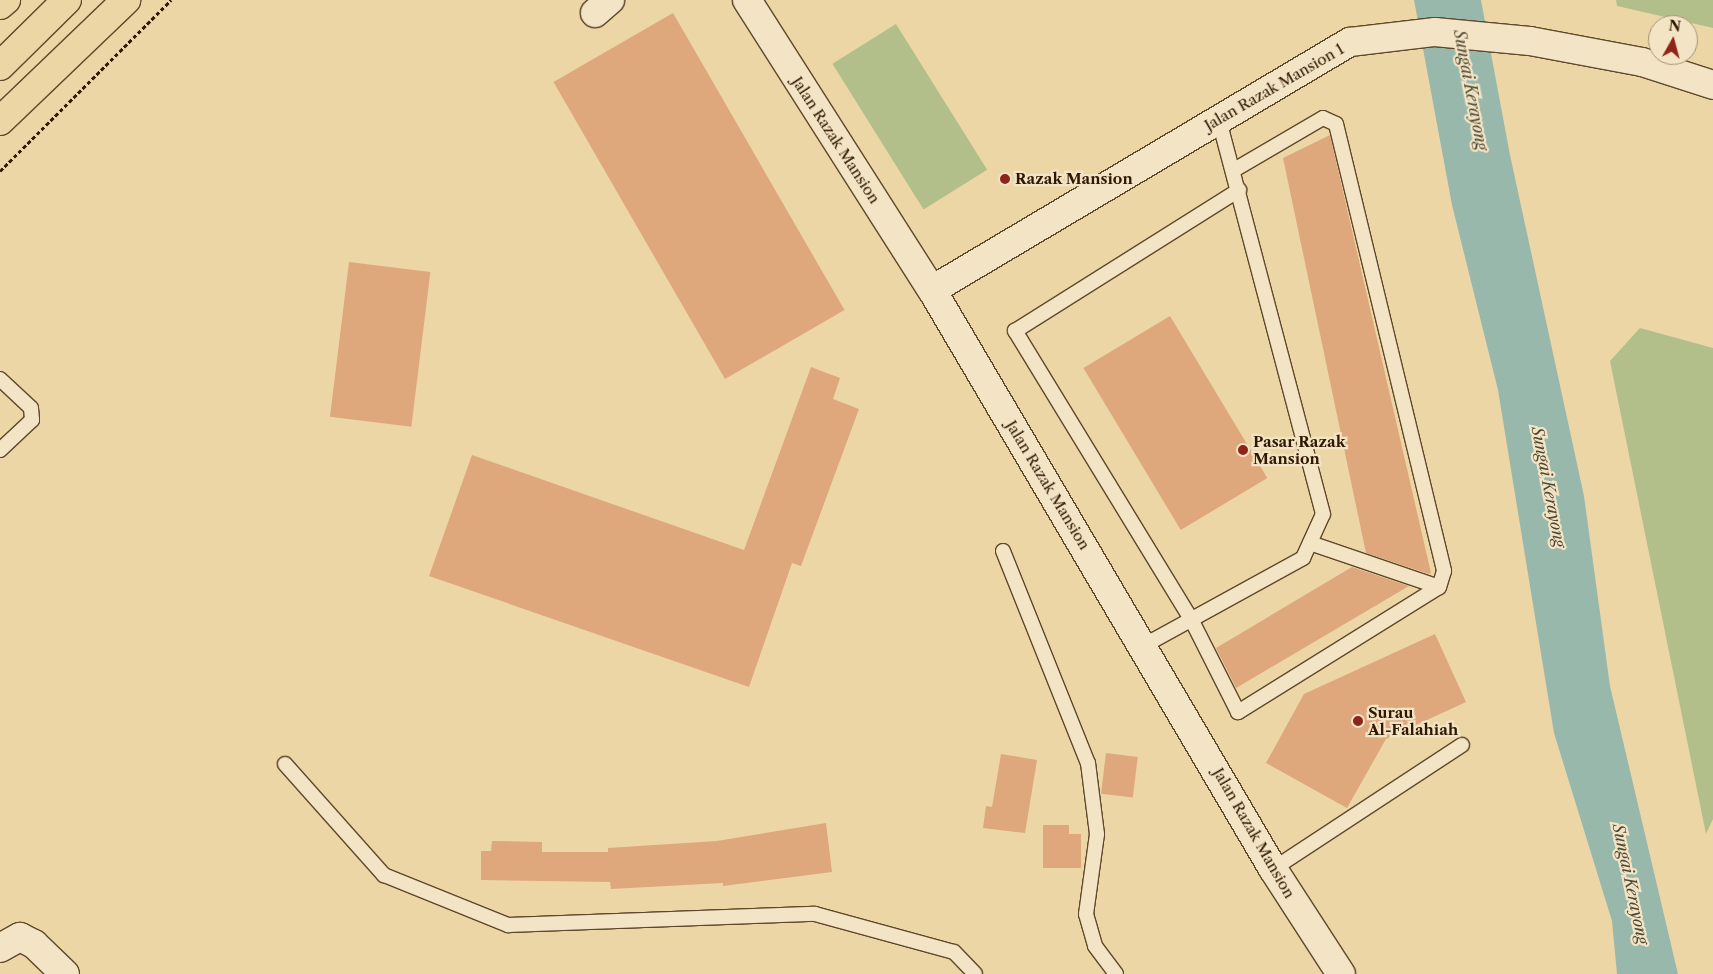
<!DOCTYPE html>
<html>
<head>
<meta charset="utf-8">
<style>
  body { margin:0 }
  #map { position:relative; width:1713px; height:974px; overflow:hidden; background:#ecd6a6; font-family:"Libre Caslon Text",serif }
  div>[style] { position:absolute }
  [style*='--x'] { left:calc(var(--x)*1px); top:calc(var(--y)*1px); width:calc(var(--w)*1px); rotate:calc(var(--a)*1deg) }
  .green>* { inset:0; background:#b3bf8a; transform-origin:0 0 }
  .water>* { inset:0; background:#99b8ac }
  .building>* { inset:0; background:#dea87c; transform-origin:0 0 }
  .path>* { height:3px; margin-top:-1.5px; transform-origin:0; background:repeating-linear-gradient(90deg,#2f1800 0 4px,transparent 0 6.5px) }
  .roads { filter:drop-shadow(1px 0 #5e482a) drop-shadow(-1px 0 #5e482a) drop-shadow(0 1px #5e482a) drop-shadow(0 -1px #5e482a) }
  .service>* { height:14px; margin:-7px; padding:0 7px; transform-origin:7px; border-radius:7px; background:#f3e4c5 }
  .minor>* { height:28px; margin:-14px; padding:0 14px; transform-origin:14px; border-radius:14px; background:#f3e4c5 }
  .motorway>* { height:28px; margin:-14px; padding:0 14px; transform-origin:14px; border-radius:14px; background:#ecd6a6 }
  .dots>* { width:14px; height:14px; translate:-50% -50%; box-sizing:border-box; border:2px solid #f3e4c5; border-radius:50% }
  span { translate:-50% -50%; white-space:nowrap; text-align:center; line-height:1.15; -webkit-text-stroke:4.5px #f3e4c5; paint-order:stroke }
  .street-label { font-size:15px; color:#2f1800 }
  .poi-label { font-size:15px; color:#2f1800; font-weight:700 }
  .left { translate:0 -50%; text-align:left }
  .water-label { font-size:16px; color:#4f4834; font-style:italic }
  .north { position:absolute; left:1648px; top:15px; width:50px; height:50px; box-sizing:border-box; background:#f3e4c5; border:1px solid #a59276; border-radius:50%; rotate:7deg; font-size:14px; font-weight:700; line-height:20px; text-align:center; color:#2f1800 }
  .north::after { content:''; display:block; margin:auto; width:18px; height:22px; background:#8f2418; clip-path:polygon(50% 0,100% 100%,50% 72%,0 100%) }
</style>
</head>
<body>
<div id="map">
  <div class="green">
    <div style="clip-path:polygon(1616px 0,1713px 0,1713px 28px,1617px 6px)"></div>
    <div style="left:896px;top:24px;width:172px;height:75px;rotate:58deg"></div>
    <div style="clip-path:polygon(1640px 328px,1713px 348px,1713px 819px,1706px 834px,1610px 361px)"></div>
  </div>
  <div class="water">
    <div style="clip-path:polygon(1414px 0,1481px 0,1510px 155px,1584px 496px,1610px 686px,1678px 974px,1617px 974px,1612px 921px,1554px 733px,1498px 390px,1452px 205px)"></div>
  </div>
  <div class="building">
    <div style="left:673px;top:13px;width:343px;height:138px;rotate:60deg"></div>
    <div style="clip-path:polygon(1330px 135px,1431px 573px,1429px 574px,1366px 553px,1283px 158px)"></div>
    <div style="left:349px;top:262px;width:82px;height:156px;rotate:7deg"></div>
    <div style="left:1170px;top:316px;width:189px;height:101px;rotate:59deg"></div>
    <div style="clip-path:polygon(811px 367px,840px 378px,833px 399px,859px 409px,801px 566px,792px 563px,749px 687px,429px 576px,472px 455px,744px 550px)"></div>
    <div style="clip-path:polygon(1352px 567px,1409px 586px,1236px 688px,1216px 648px)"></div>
    <div style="clip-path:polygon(1435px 634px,1466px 702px,1386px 739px,1347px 808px,1266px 763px,1304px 694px)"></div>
    <div style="left:1106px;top:753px;width:32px;height:41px;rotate:7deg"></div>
    <div style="clip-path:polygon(1001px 754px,1037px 760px,1025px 833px,983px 828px,986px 806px,992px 807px)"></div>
    <div style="clip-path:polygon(826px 823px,832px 872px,723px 886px,723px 883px,611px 889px,610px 882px,481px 880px,481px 851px,491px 851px,492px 841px,542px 842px,542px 852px,608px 852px,608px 848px,717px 841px)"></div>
    <div style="clip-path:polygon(1043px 825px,1069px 825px,1069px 834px,1081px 834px,1081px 868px,1043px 868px)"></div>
  </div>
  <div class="path">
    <div style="--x:0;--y:171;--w:242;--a:-45"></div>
  </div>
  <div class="roads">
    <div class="service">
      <div style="--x:1234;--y:170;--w:103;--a:-30.3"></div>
      <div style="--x:1323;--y:118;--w:14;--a:25"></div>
      <div style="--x:1336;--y:124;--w:460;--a:76.4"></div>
      <div style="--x:1444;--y:571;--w:17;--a:107"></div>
      <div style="--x:1439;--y:587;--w:237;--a:148.1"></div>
      <div style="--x:1238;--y:712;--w:104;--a:-116.8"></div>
      <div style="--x:1191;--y:619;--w:338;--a:-121.4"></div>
      <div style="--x:1015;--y:331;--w:265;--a:-32.2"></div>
      <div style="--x:0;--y:379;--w:42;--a:43.1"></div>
      <div style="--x:31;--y:408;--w:12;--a:85"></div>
      <div style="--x:32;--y:420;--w:44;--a:136.8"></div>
      <div style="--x:1310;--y:543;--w:136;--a:18.8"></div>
      <div style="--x:1003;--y:551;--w:228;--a:68.2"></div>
      <div style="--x:1088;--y:763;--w:72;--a:82.8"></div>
      <div style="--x:1097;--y:834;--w:81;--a:97.8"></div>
      <div style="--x:1086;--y:914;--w:33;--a:74"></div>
      <div style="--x:1095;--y:946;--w:35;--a:53"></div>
      <div style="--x:1143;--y:646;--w:183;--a:-28.8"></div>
      <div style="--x:1303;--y:558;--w:48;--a:-65.6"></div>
      <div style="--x:1323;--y:514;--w:412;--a:-104.8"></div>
      <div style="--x:285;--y:764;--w:149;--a:48.3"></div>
      <div style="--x:384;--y:875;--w:134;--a:22"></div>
      <div style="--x:508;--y:925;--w:307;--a:-2.1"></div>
      <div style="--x:815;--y:914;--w:144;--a:15.3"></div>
      <div style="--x:954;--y:952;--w:30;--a:46"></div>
      <div style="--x:1273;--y:869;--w:226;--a:-33.3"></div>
    </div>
    <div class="minor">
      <div style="--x:747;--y:0;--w:344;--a:57.5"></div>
      <div style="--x:932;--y:290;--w:672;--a:59.5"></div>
      <div style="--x:1273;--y:869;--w:125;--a:57.1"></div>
      <div style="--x:595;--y:13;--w:20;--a:-41"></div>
      <div style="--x:932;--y:290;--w:486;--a:-30.7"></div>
      <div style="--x:1350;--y:42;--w:86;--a:-6.7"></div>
      <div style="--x:1435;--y:32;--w:95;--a:5.4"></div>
      <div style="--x:1530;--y:41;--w:114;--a:10.6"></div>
      <div style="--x:1642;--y:62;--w:75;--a:17.9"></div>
      <div style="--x:0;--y:948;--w:23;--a:-29"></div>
      <div style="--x:20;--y:937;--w:16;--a:27"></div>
      <div style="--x:34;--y:944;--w:43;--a:44.1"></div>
    </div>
    <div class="motorway">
      <div style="--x:0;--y:5;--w:8;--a:-40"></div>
      <div style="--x:0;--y:66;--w:94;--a:-44.6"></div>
      <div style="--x:0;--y:121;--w:175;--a:-43.8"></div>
    </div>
  </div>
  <div class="dots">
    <div style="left:1005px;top:179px;background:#8f2418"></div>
    <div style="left:1243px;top:450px;background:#8f2418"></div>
    <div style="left:1358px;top:721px;background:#8f2418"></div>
  </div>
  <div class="street-label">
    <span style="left:1274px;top:87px;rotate:-30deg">Jalan Razak Mansion 1</span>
    <span style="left:836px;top:140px;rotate:57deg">Jalan Razak Mansion</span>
    <span style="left:1048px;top:485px;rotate:59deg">Jalan Razak Mansion</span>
    <span style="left:1254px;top:833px;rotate:60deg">Jalan Razak Mansion</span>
  </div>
  <div class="poi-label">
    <span class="left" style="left:1015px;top:179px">Razak Mansion</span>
    <span class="left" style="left:1253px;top:450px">Pasar Razak<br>Mansion</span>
    <span class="left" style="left:1368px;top:721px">Surau<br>Al-Falahiah</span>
  </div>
  <div class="water-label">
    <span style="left:1471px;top:90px;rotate:79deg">Sungai Kerayong</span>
    <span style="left:1549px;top:487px;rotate:79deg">Sungai Kerayong</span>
    <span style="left:1631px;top:884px;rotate:78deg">Sungai Kerayong</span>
  </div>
  <div class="north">N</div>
</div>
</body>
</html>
